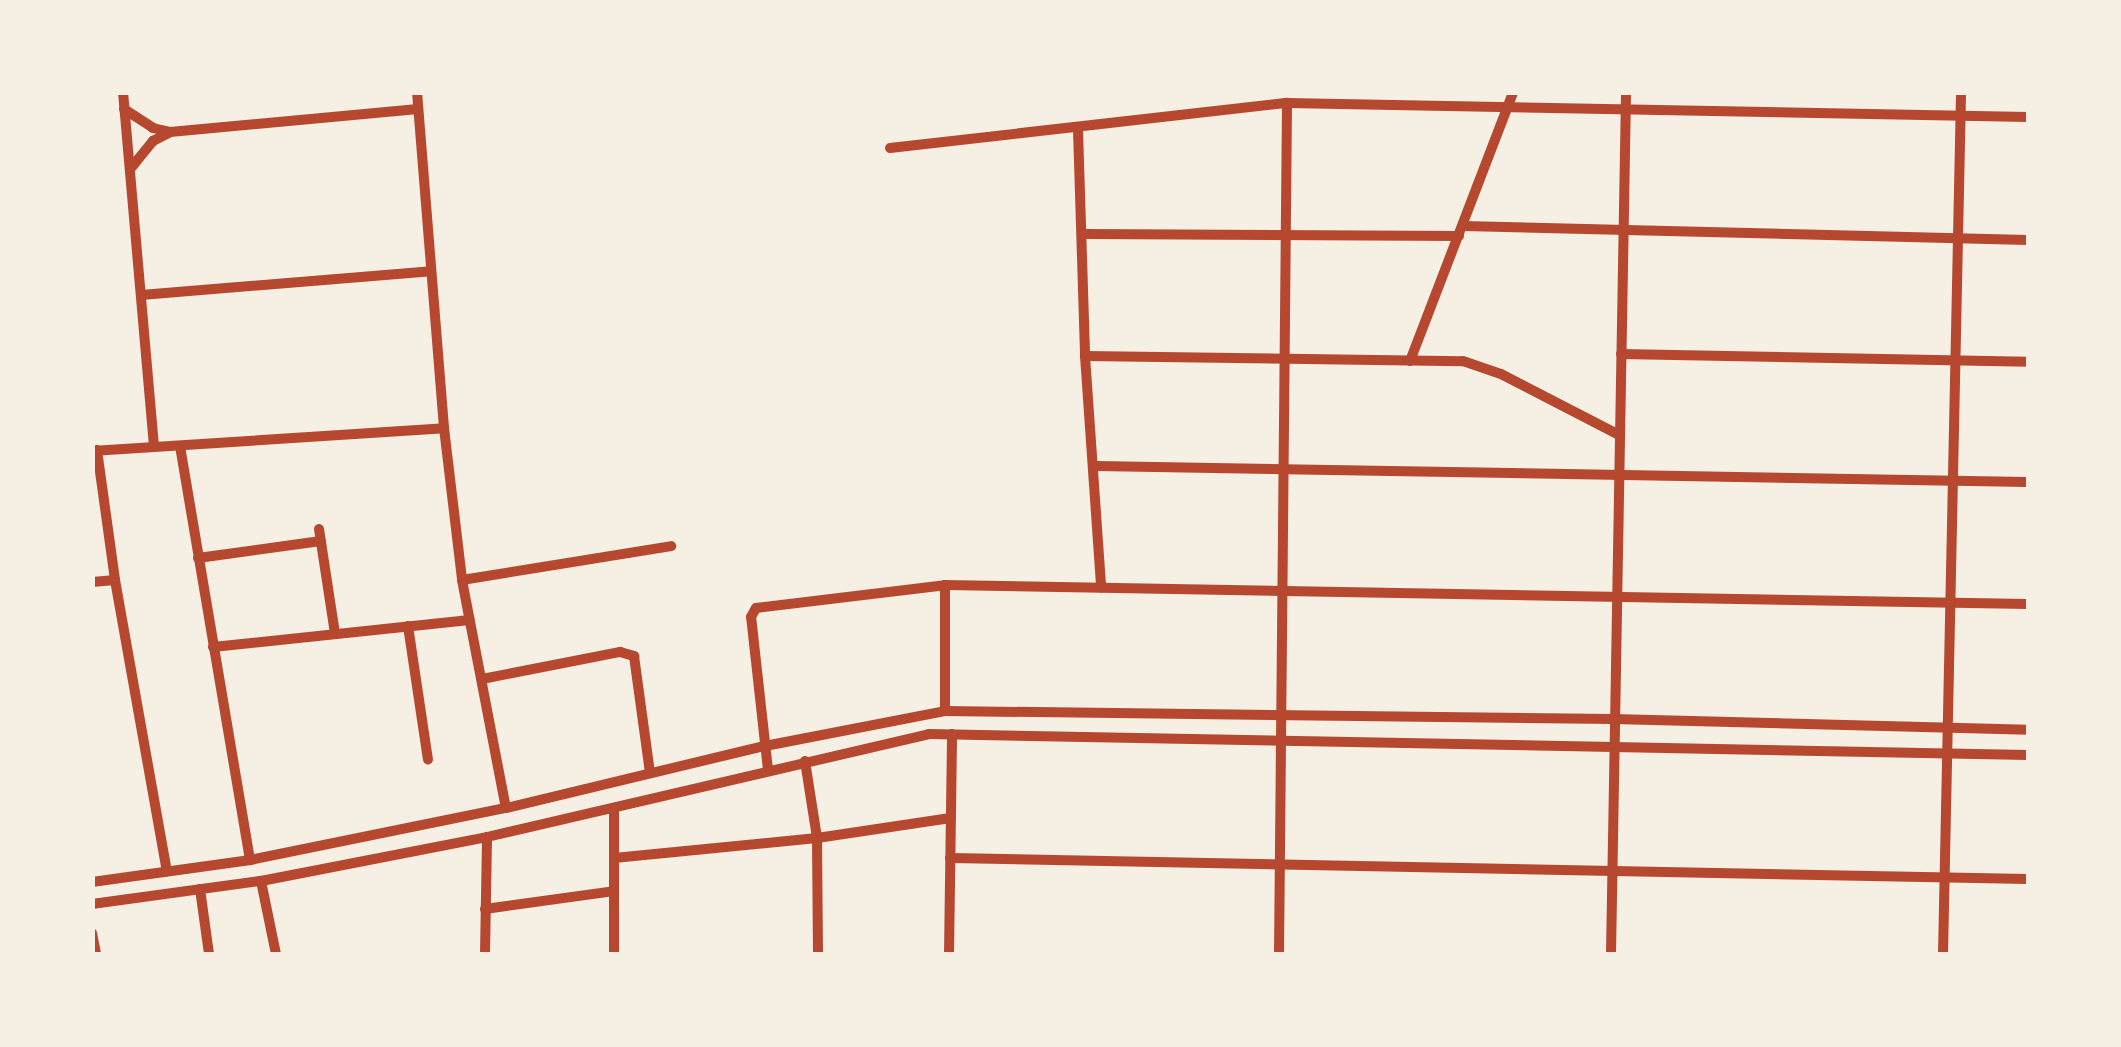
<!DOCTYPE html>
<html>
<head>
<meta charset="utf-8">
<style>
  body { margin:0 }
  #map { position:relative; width:2121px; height:1047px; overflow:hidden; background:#f6efe4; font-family:Inter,sans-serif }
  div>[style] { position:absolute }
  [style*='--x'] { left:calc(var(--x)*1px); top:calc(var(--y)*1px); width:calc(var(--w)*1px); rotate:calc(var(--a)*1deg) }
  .minor>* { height:10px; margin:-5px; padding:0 5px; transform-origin:5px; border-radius:5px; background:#b5482f }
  span { translate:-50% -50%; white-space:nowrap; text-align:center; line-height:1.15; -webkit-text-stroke:9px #f6efe4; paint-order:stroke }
  .frame { position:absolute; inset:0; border:95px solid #f6efe4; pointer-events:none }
</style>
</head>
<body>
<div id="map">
  <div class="minor">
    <div style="--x:123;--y:92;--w:356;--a:85"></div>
    <div style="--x:417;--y:92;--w:337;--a:85.4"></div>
    <div style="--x:444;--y:428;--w:153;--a:83.2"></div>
    <div style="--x:462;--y:580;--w:232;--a:79.1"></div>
    <div style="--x:124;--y:109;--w:35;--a:33"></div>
    <div style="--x:153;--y:128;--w:17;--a:13"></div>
    <div style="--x:170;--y:132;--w:249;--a:-5.3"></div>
    <div style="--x:1078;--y:130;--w:226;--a:88.2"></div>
    <div style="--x:1085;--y:356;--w:232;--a:86"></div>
    <div style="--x:890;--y:148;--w:400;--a:-6.5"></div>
    <div style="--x:1287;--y:103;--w:741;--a:1.08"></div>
    <div style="--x:131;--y:168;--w:35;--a:-51"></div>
    <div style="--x:153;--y:141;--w:18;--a:-27"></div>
    <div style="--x:1463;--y:226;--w:565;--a:1.42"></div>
    <div style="--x:1084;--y:234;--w:375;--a:0.3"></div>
    <div style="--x:141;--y:295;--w:291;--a:-4.7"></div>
    <div style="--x:1621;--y:354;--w:407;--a:1.1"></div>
    <div style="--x:1085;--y:356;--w:378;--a:0.8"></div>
    <div style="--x:1463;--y:361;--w:40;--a:18.9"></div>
    <div style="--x:1501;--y:374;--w:133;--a:27.3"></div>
    <div style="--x:1410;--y:361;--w:288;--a:-69"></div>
    <div style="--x:180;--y:446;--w:420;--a:80.4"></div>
    <div style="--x:97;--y:450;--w:131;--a:82.1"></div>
    <div style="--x:115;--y:580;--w:296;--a:79.9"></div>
    <div style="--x:92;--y:451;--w:353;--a:-3.7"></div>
    <div style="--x:1096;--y:466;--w:932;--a:0.98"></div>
    <div style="--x:319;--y:529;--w:106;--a:81.3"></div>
    <div style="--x:198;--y:558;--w:124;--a:-7.9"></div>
    <div style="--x:462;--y:580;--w:212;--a:-9.2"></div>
    <div style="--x:92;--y:582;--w:23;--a:-5"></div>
    <div style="--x:408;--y:626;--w:135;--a:81.5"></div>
    <div style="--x:213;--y:647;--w:258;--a:-6"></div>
    <div style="--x:482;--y:679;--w:141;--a:-11.1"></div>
    <div style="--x:620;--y:652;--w:15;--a:16"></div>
    <div style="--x:634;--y:656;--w:118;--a:82.2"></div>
    <div style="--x:945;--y:711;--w:126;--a:-90"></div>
    <div style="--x:805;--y:761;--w:78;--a:81.1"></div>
    <div style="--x:817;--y:838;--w:116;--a:89.5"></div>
    <div style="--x:768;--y:770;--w:154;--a:-96.3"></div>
    <div style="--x:751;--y:617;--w:10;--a:-61"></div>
    <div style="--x:756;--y:608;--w:190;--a:-6.9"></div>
    <div style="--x:945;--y:585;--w:1083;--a:1.01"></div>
    <div style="--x:614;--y:858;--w:204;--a:-5.6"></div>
    <div style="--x:817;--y:838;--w:135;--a:-8.5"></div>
    <div style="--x:950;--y:858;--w:1078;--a:1.12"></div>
    <div style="--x:261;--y:881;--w:75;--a:78.4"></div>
    <div style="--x:92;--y:882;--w:160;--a:-7.9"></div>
    <div style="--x:250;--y:860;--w:261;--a:-11.5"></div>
    <div style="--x:506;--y:808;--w:266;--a:-13.5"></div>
    <div style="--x:765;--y:746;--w:183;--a:-11"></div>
    <div style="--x:945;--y:711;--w:668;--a:0.69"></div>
    <div style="--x:1613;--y:719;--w:415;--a:1.5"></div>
    <div style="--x:200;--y:889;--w:66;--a:82.1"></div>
    <div style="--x:92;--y:904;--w:171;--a:-7.8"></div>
    <div style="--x:261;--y:881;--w:230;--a:-11"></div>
    <div style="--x:487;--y:837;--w:454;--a:-13.1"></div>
    <div style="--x:929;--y:734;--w:1099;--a:1.09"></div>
    <div style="--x:485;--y:909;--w:130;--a:-7.9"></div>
    <div style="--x:92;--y:933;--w:21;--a:79"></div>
    <div style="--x:485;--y:954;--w:117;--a:-89"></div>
    <div style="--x:614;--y:954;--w:146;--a:-90"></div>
    <div style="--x:949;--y:954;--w:220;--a:-89.2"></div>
    <div style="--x:1279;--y:954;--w:851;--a:-89.46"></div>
    <div style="--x:1611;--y:954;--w:862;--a:-89"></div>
    <div style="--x:1943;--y:954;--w:862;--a:-88.8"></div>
  </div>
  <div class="frame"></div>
</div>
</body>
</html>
